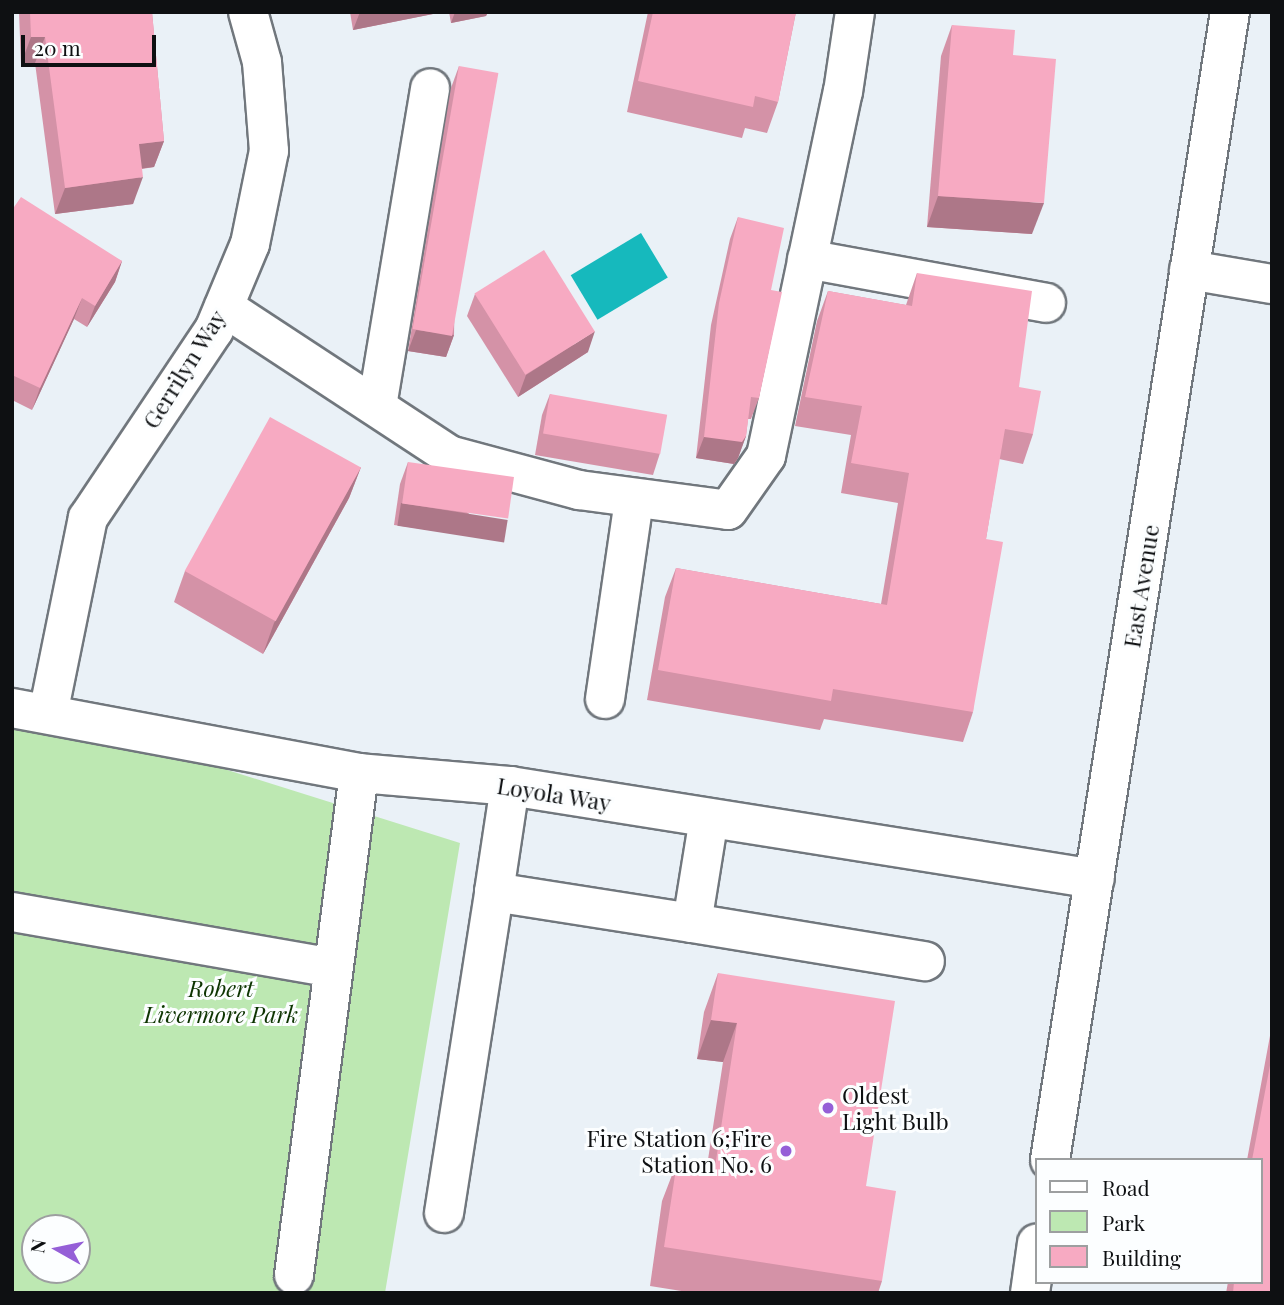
<!DOCTYPE html>
<html>
<head>
<meta charset="utf-8">
<style>
  body { margin:0 }
  #map { position:relative; width:1284px; height:1305px; overflow:hidden; background:#eaf1f7; font-family:"Playfair Display",serif }
  div>[style] { position:absolute }
  [style*='--x'] { left:calc(var(--x)*1px); top:calc(var(--y)*1px); width:calc(var(--w)*1px); rotate:calc(var(--a)*1deg) }
  .green>* { inset:0; background:#bde8b2 }
  .water>* { inset:0; background:#16b9bd; transform-origin:0 0 }
  .roads { filter:drop-shadow(2px 0 #71777d) drop-shadow(-2px 0 #71777d) drop-shadow(0 2px #71777d) drop-shadow(0 -2px #71777d) }
  .minor>* { height:38px; margin:-19px; padding:0 19px; transform-origin:19px; border-radius:19px; background:#fff }
  .major>* { height:38px; margin:-19px; padding:0 19px; transform-origin:19px; border-radius:19px; background:#fff }
  .wall>* { inset:0; background:#d492a7 }
  .shaded-wall>* { inset:0; background:#ad7788; transform-origin:0 0 }
  .building>* { inset:0; background:#f7aac2; transform-origin:0 0 }
  .dots>* { width:19px; height:19px; translate:-50% -50%; box-sizing:border-box; border:4px solid #fcfeff; border-radius:50% }
  span { translate:-50% -50%; white-space:nowrap; text-align:center; line-height:1.15; -webkit-text-stroke:6px #fcfeff; paint-order:stroke }
  .street-label { font-size:23px; color:#0e1012 }
  .park-label { font-size:23px; color:#0d3401; font-style:italic }
  .poi-label { font-size:23px; color:#0e1012 }
  .left { translate:0 -50%; text-align:left }
  .right { translate:-100% -50%; text-align:right }
  .frame { position:absolute; inset:0; border:14px solid #0e1012; pointer-events:none }
  .legend { position:absolute; left:1035px; top:1158px; width:228px; height:126px; box-sizing:border-box; background:#fcfeff; border:2px solid #9d9fa0; margin:0; padding:9px 12px; list-style:none; font-size:21px; color:#0e1012 }
  .legend li { display:flex; align-items:center; gap:14px; height:35px }
  .legend b { width:35px; border:2px solid #9d9fa0 }
  .north { position:absolute; left:21px; top:1214px; width:70px; height:70px; box-sizing:border-box; background:#fcfeff; border:2px solid #9d9fa0; border-radius:50%; rotate:279deg; font-size:19px; font-weight:700; line-height:28px; text-align:center; color:#0e1012 }
  .north::after { content:''; display:block; margin:auto; width:24px; height:32px; background:#955fd7; clip-path:polygon(50% 0,100% 100%,50% 72%,0 100%) }
  .scale { position:absolute; left:21px; top:35px; width:135px; height:32px; box-sizing:border-box; border:4px solid #0e1012; border-top:0; padding-left:9px; font-size:21px; line-height:24px; white-space:nowrap; color:#0e1012; -webkit-text-stroke:5px #fcfeff; paint-order:stroke }
</style>
</head>
<body>
<div id="map">
  <div class="green">
    <div style="clip-path:polygon(evenodd,12px 708px,49px 714px,460px 843px,385px 1293px,12px 1293px,12px 708px,35px 1228px,77px 1228px,77px 1270px,35px 1270px,35px 1228px)"></div>
  </div>
  <div class="water">
    <div style="left:641px;top:233px;width:52px;height:82px;rotate:59deg"></div>
  </div>
  <div class="roads">
    <div class="minor">
      <div style="--x:807;--y:259;--w:243;--a:10.4"></div>
      <div style="--x:1189;--y:270;--w:84;--a:9.6"></div>
      <div style="--x:224;--y:307;--w:269;--a:33.3"></div>
      <div style="--x:449;--y:455;--w:135;--a:15.1"></div>
      <div style="--x:579;--y:490;--w:150;--a:7.6"></div>
      <div style="--x:728;--y:510;--w:66;--a:-54.9"></div>
      <div style="--x:766;--y:456;--w:372;--a:-78.1"></div>
      <div style="--x:843;--y:92;--w:81;--a:-81.5"></div>
      <div style="--x:377;--y:406;--w:322;--a:-80.5"></div>
      <div style="--x:605;--y:699;--w:202;--a:-81.7"></div>
      <div style="--x:12;--y:708;--w:353;--a:10.6"></div>
      <div style="--x:359;--y:773;--w:152;--a:4.9"></div>
      <div style="--x:510;--y:786;--w:592;--a:9.03"></div>
      <div style="--x:48;--y:714;--w:200;--a:-78.5"></div>
      <div style="--x:88;--y:518;--w:226;--a:-56.2"></div>
      <div style="--x:214;--y:330;--w:93;--a:-67.3"></div>
      <div style="--x:250;--y:244;--w:95;--a:-78.5"></div>
      <div style="--x:269;--y:151;--w:89;--a:-94.5"></div>
      <div style="--x:262;--y:62;--w:52;--a:-105.6"></div>
      <div style="--x:510;--y:786;--w:107;--a:98.6"></div>
      <div style="--x:494;--y:892;--w:200;--a:8.9"></div>
      <div style="--x:709;--y:818;--w:106;--a:99.2"></div>
      <div style="--x:692;--y:923;--w:236;--a:9.3"></div>
      <div style="--x:12;--y:912;--w:326;--a:9.9"></div>
      <div style="--x:444;--y:1213;--w:325;--a:-81.1"></div>
      <div style="--x:294;--y:1275;--w:506;--a:-82.62"></div>
    </div>
    <div class="major">
      <div style="--x:1050;--y:1160;--w:1162;--a:-81.09"></div>
      <div style="--x:1030;--y:1293;--w:50;--a:-82"></div>
    </div>
  </div>
  <div class="wall">
    <div style="clip-path:polygon(19px 12px,152px 12px,164px 141px,154px 167px,142px 169px,133px 204px,55px 214px,35px 63px,21px 64px)"></div>
    <div style="clip-path:polygon(350px 12px,443px 12px,353px 30px)"></div>
    <div style="clip-path:polygon(449px 12px,488px 12px,486px 16px,451px 23px)"></div>
    <div style="clip-path:polygon(648px 12px,796px 12px,778px 102px,767px 133px,745px 128px,742px 138px,627px 112px)"></div>
    <div style="clip-path:polygon(952px 25px,1013px 55px,1032px 234px,927px 227px,941px 56px)"></div>
    <div style="clip-path:polygon(459px 66px,454px 335px,446px 357px,408px 351px,451px 88px)"></div>
    <div style="clip-path:polygon(12px 210px,122px 261px,115px 282px,87px 327px,74px 319px,32px 410px,12px 400px)"></div>
    <div style="clip-path:polygon(738px 217px,771px 290px,759px 398px,751px 419px,748px 419px,746px 436px,738px 458px,734px 464px,696px 458px,711px 325px,730px 239px)"></div>
    <div style="clip-path:polygon(917px 273px,1019px 387px,1033px 434px,1023px 464px,999px 459px,986px 539px,973px 712px,963px 742px,824px 719px,820px 730px,647px 700px,665px 597px,676px 568px,881px 604px,898px 503px,841px 493px,851px 435px,795px 426px,817px 321px,828px 291px,906px 305px)"></div>
    <div style="clip-path:polygon(475px 294px,588px 352px,518px 397px,467px 316px)"></div>
    <div style="clip-path:polygon(550px 394px,660px 453px,653px 475px,535px 455px,542px 415px)"></div>
    <div style="clip-path:polygon(408px 462px,500px 540px,394px 525px,400px 484px)"></div>
    <div style="clip-path:polygon(361px 467px,349px 498px,263px 654px,174px 602px,185px 571px)"></div>
    <div style="clip-path:polygon(718px 973px,866px 1186px,882px 1281px,878px 1293px,694px 1293px,650px 1286px,662px 1201px,677px 1162px,707px 1166px,723px 1062px,697px 1059px,704px 1012px)"></div>
    <div style="clip-path:polygon(1272px 1025px,1272px 1293px,1226px 1293px,1228px 1282px,1261px 1282px,1261px 1160px,1247px 1160px)"></div>
  </div>
  <div class="shaded-wall">
    <div style="clip-path:polygon(360px 12px,443px 12px,353px 30px)"></div>
    <div style="clip-path:polygon(455px 12px,488px 12px,486px 16px,451px 23px)"></div>
    <div style="clip-path:polygon(31px 37px,45px 37px,35px 63px,21px 64px)"></div>
    <div style="clip-path:polygon(164px 141px,154px 167px,129px 170px,139px 144px)"></div>
    <div style="clip-path:polygon(143px 177px,133px 204px,55px 214px,65px 188px)"></div>
    <div style="clip-path:polygon(938px 196px,1044px 203px,1032px 234px,927px 227px)"></div>
    <div style="clip-path:polygon(122px 261px,115px 282px,87px 327px,95px 306px)"></div>
    <div style="clip-path:polygon(82px 298px,74px 319px,32px 410px,40px 388px)"></div>
    <div style="clip-path:polygon(416px 330px,454px 335px,446px 357px,408px 351px)"></div>
    <div style="clip-path:polygon(595px 331px,588px 352px,518px 397px,526px 375px)"></div>
    <div style="clip-path:polygon(746px 436px,738px 458px,734px 464px,696px 458px,704px 437px)"></div>
    <div style="clip-path:polygon(361px 467px,349px 498px,263px 654px,274px 623px)"></div>
    <div style="left:401px;top:503px;width:108px;height:23px;rotate:9deg"></div>
    <div style="clip-path:polygon(711px 1020px,737px 1023px,723px 1062px,697px 1059px)"></div>
  </div>
  <div class="building">
    <div style="clip-path:polygon(30px 12px,152px 12px,164px 141px,139px 144px,143px 177px,65px 188px,45px 37px,31px 37px)"></div>
    <div style="clip-path:polygon(653px 12px,796px 12px,778px 102px,755px 96px,753px 107px,638px 81px)"></div>
    <div style="clip-path:polygon(952px 25px,1015px 30px,1013px 55px,1056px 59px,1044px 203px,938px 196px)"></div>
    <div style="left:459px;top:66px;width:40px;height:267px;rotate:10deg"></div>
    <div style="clip-path:polygon(21px 197px,122px 261px,95px 306px,82px 298px,40px 388px,12px 375px,12px 210px)"></div>
    <div style="clip-path:polygon(738px 217px,784px 228px,771px 290px,782px 292px,759px 398px,751px 397px,746px 436px,742px 442px,704px 437px,719px 303px)"></div>
    <div style="left:544px;top:250px;width:96px;height:82px;rotate:58deg"></div>
    <div style="clip-path:polygon(917px 273px,1032px 291px,1019px 387px,1041px 391px,1033px 434px,1005px 429px,986px 539px,1003px 542px,973px 712px,833px 689px,831px 701px,658px 670px,676px 568px,887px 605px,909px 473px,851px 463px,862px 406px,805px 397px,828px 291px,912px 306px)"></div>
    <div style="left:550px;top:394px;width:119px;height:40px;rotate:10deg"></div>
    <div style="left:270px;top:417px;width:104px;height:176px;rotate:29deg"></div>
    <div style="left:408px;top:462px;width:107px;height:42px;rotate:8deg"></div>
    <div style="clip-path:polygon(718px 973px,895px 1001px,866px 1186px,896px 1191px,882px 1281px,664px 1247px,677px 1162px,715px 1167px,737px 1023px,711px 1020px)"></div>
    <div style="clip-path:polygon(1272px 1055px,1272px 1293px,1233px 1293px,1234px 1282px,1261px 1282px,1261px 1160px,1252px 1160px)"></div>
  </div>
  <div class="dots">
    <div style="left:828px;top:1108px;background:#955fd7"></div>
    <div style="left:786px;top:1151px;background:#955fd7"></div>
  </div>
  <div class="street-label">
    <span style="left:184px;top:369px;rotate:-58deg">Gerrilyn Way</span>
    <span style="left:1141px;top:586px;rotate:-81deg">East Avenue</span>
    <span style="left:554px;top:794px;rotate:9deg">Loyola Way</span>
  </div>
  <div class="park-label">
    <span style="left:221px;top:1001px">Robert<br>Livermore Park</span>
  </div>
  <div class="poi-label">
    <span class="left" style="left:842px;top:1108px">Oldest<br>Light Bulb</span>
    <span class="right" style="left:772px;top:1151px">Fire Station 6;Fire<br>Station No. 6</span>
  </div>
  <div class="frame"></div>
  <ul class="legend">
  <li><b style="height:9px;background:#fff"></b>Road</li>
  <li><b style="height:19px;background:#bde8b2"></b>Park</li>
  <li><b style="height:19px;background:#f7aac2"></b>Building</li>
  </ul>
  <div class="north">N</div>
  <div class="scale">20 m</div>
</div>
</body>
</html>
